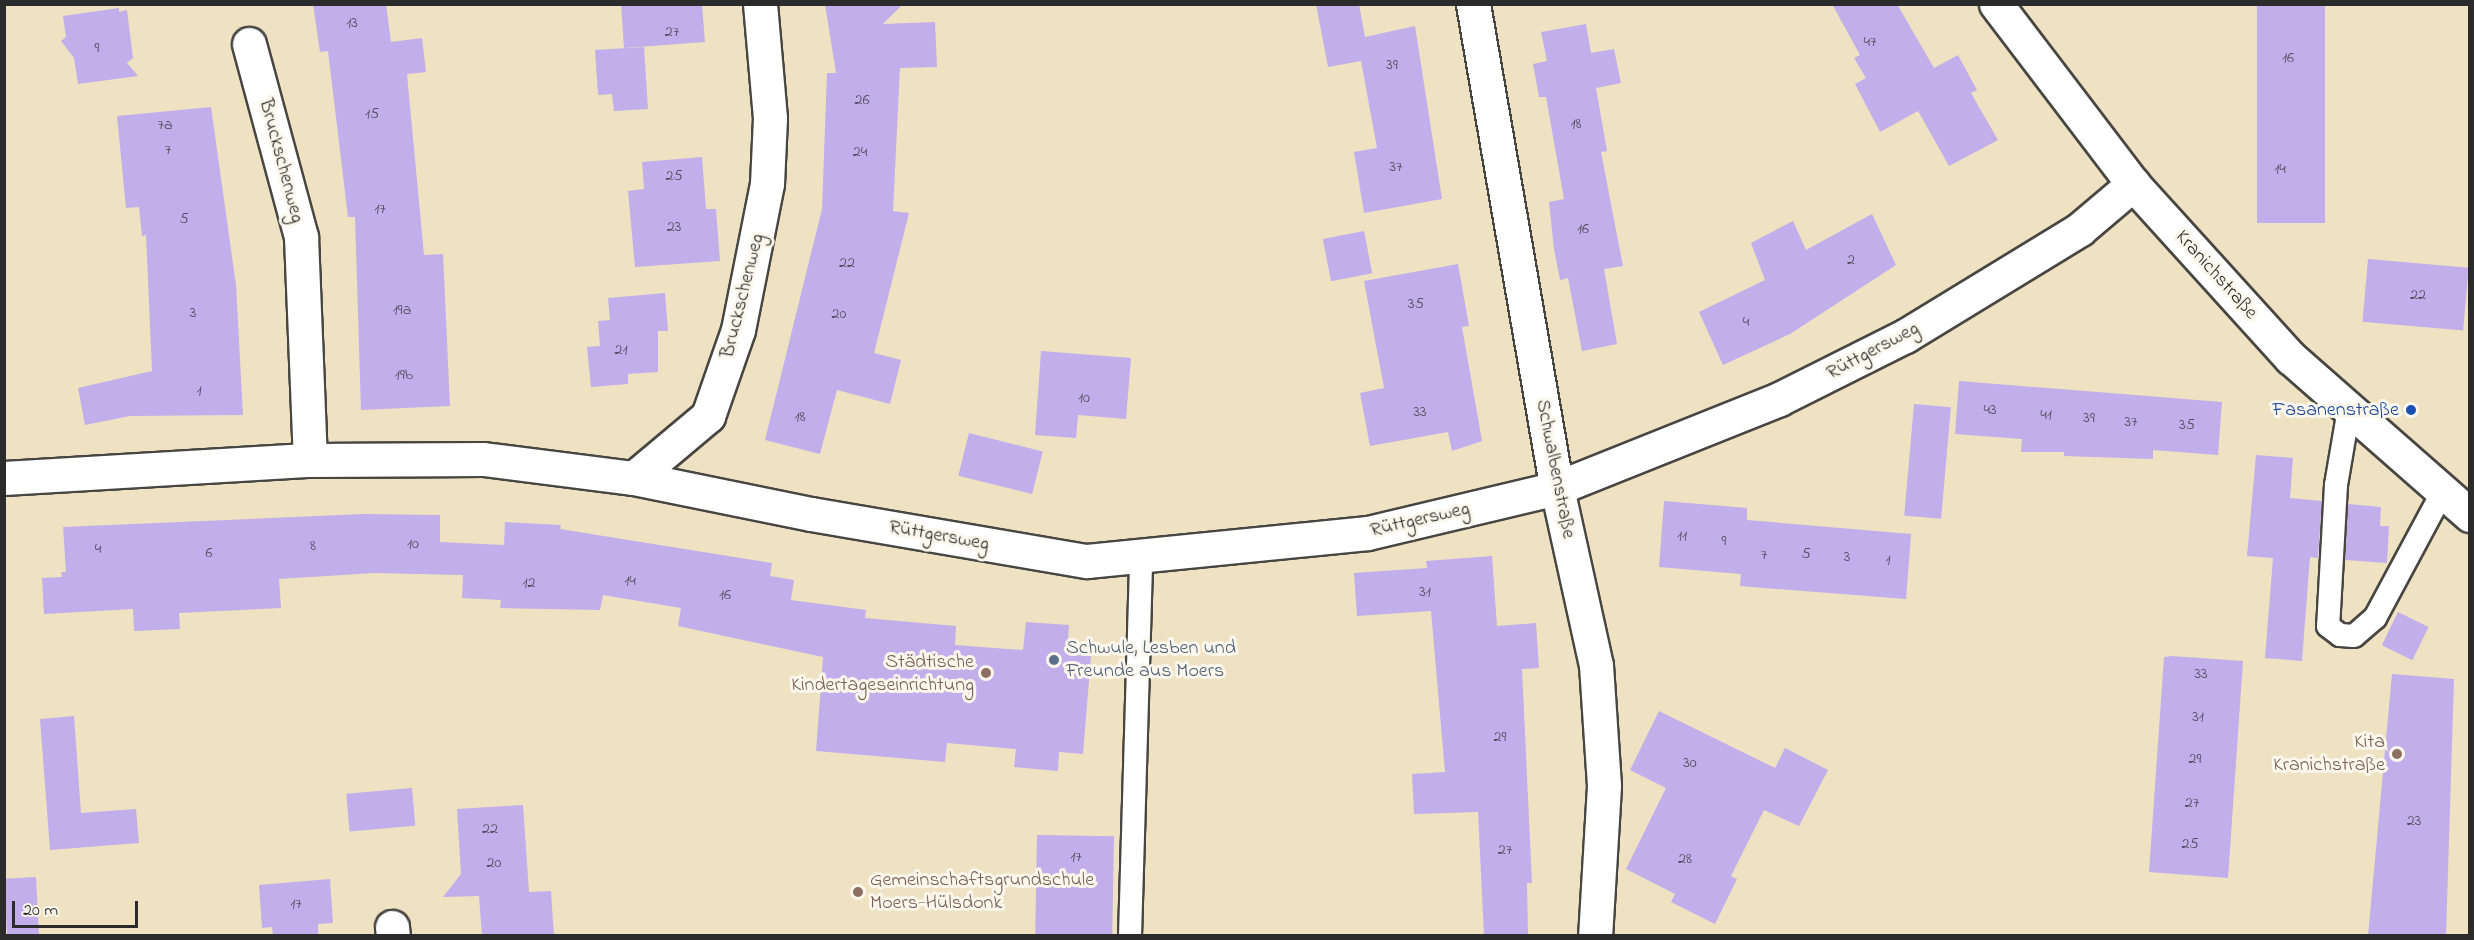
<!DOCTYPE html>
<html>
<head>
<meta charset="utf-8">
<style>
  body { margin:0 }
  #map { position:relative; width:2474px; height:940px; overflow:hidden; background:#eee2c2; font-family:"Indie Flower",sans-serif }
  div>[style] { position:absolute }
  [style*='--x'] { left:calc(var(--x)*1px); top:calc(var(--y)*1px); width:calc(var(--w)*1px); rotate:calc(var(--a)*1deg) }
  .building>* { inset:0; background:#c1aeeb; transform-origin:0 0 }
  .roads { filter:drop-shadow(2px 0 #484642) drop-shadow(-2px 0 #484642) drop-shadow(0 2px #484642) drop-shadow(0 -2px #484642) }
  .service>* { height:22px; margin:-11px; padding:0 11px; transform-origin:11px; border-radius:11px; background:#fff }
  .minor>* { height:33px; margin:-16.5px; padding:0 16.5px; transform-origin:16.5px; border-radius:16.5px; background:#fff }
  .dots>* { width:16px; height:16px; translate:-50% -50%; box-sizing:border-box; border:3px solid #fbf7ec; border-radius:50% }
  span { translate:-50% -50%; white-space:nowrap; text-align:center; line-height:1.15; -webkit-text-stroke:6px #fbf7ec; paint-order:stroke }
  .number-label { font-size:16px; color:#504c5b }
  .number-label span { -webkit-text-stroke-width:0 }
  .street-label { font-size:20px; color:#2b2b2b }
  .transit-label { font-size:20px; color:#164399 }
  .right { translate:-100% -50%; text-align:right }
  .service-label { font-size:20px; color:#4e5e75 }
  .left { translate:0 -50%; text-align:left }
  .education-label { font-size:20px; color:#785e54 }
  .frame { position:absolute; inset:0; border:6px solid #2b2b2b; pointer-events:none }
  .scale { position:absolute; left:12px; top:901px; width:126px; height:27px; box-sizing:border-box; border:3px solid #2b2b2b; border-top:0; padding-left:8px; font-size:18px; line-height:21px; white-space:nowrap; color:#2b2b2b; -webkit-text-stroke:4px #fbf7ec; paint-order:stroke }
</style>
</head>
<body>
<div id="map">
  <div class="building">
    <div style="clip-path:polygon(313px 4px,386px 4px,391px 42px,422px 38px,426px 72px,407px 74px,424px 255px,443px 254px,450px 406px,361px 410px,355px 217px,348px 217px,328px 51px,320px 52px)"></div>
    <div style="clip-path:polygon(621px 4px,702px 4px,705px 42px,624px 48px)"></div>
    <div style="clip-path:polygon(825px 4px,903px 4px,883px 24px,935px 22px,937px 67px,900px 68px,893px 211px,909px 213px,874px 353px,901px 360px,890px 404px,837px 390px,820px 454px,765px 440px,822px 209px,827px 73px,836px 73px)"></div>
    <div style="clip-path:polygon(1316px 4px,1359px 4px,1365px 37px,1415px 26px,1442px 199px,1364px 213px,1354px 152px,1377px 148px,1361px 61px,1328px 67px)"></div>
    <div style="clip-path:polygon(1832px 4px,1897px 4px,1934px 68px,1958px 55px,1977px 90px,1971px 93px,1998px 140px,1949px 166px,1918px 111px,1880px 132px,1855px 84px,1866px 78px,1854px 58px,1860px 55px)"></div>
    <div style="left:2257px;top:4px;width:68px;height:219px"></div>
    <div style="clip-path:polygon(119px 8px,119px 12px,127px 10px,133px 58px,127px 63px,138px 76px,78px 84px,74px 58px,61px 41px,66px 37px,63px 16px)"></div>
    <div style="clip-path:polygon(1586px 24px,1591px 53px,1614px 49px,1621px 83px,1596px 88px,1607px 151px,1601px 152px,1623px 266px,1604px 269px,1617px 344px,1582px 351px,1568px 278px,1560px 280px,1554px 249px,1549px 202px,1564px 199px,1546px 97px,1539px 97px,1533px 64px,1547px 61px,1541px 32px)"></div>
    <div style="clip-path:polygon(644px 47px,648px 109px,614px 111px,612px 94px,598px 95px,595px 50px)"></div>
    <div style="clip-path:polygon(211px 107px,236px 285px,243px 415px,130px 416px,85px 425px,78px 388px,152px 371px,146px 235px,142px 236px,139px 207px,126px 208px,117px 116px)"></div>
    <div style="clip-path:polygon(702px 157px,706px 209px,716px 209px,720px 261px,635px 267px,628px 191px,644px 189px,642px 162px)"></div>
    <div style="clip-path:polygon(1872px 214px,1896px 265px,1790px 334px,1723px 365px,1699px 312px,1765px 280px,1751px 243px,1793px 221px,1806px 250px)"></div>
    <div style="left:1364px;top:231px;width:43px;height:42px;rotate:79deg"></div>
    <div style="left:2368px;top:259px;width:101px;height:63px;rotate:5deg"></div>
    <div style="clip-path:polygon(1458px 264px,1469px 326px,1462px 327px,1482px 441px,1452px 451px,1448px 432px,1370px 446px,1360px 393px,1384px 388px,1364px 281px)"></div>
    <div style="clip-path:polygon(665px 293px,668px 331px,658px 331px,658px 372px,628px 374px,628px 384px,591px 387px,587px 347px,600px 346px,598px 321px,610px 320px,608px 298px)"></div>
    <div style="clip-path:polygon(1041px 351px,1131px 358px,1126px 419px,1078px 415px,1076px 438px,1035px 435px)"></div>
    <div style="clip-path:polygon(1959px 381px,2222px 402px,2218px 455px,2153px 450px,2153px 459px,2064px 456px,2064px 452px,2021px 452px,2022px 439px,1955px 434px)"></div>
    <div style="left:1914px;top:404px;width:37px;height:112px;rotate:5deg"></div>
    <div style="left:969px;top:433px;width:76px;height:44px;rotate:14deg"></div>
    <div style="clip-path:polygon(2256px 455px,2293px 458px,2290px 498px,2322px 501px,2318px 558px,2310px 557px,2302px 661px,2265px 658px,2273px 558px,2247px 556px)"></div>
    <div style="clip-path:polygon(1664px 501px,1747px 508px,1747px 520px,1911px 534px,1906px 599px,1740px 586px,1741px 574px,1659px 567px)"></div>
    <div style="clip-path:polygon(2348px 504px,2381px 507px,2380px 526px,2389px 526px,2387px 563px,2345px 560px)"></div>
    <div style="clip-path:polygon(363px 514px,440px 515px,440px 542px,504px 545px,505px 522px,561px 525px,560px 529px,772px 563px,770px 576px,794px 580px,791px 600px,866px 610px,865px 618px,956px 626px,955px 645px,1023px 650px,1026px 622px,1069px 625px,1067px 654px,1091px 656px,1083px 754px,1059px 752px,1058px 771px,1014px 767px,1016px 749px,947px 743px,945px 762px,816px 751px,823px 657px,678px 626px,681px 608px,603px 595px,600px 610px,500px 608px,501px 600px,462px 598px,463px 575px,374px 573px,279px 579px,281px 608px,179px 613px,180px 629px,134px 631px,133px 609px,44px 614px,42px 578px,62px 577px,61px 572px,66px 572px,63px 527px)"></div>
    <div style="clip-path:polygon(1492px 556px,1497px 626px,1536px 623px,1539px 668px,1522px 669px,1532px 883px,1527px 883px,1528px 936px,1484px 936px,1478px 812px,1414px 814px,1412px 774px,1445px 772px,1431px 611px,1357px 616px,1354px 573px,1427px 568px,1426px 561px)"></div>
    <div style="left:2398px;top:612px;width:34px;height:37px;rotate:26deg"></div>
    <div style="clip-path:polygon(2172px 656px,2243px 661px,2228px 878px,2149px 872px,2164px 657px)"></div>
    <div style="clip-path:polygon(2392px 674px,2454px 679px,2446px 936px,2368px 936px)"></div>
    <div style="clip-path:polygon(1659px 711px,1775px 768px,1785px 748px,1828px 770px,1799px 826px,1764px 810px,1731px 876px,1737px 879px,1715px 924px,1671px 902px,1675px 894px,1626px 869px,1666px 788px,1630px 770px)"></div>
    <div style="clip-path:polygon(74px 716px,81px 813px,136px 809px,139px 843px,50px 850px,40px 719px)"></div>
    <div style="left:412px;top:788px;width:38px;height:66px;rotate:85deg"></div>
    <div style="clip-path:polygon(523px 805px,529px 892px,551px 891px,554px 936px,482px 936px,479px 896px,443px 897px,461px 874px,457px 809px)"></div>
    <div style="left:1037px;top:835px;width:77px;height:101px;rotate:1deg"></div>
    <div style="left:36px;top:877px;width:59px;height:32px;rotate:87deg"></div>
    <div style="clip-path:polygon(330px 879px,333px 923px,318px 924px,318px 936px,273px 936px,272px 927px,262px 928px,259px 885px)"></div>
  </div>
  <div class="roads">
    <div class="service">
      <div style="--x:2349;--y:409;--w:77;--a:99.7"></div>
      <div style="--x:2336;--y:485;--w:141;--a:93.2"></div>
      <div style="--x:2328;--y:626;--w:15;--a:37"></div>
      <div style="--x:2340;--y:635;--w:14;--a:4"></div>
      <div style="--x:2354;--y:636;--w:28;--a:-41"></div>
      <div style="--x:2375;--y:618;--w:142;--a:-61.8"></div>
      <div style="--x:1130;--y:936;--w:380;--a:-88.3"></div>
    </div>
    <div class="minor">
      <div style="--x:1473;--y:4;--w:491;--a:80.2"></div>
      <div style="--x:1557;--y:488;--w:181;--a:77.6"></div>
      <div style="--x:1596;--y:665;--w:121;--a:86.2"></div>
      <div style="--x:1604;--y:786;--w:150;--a:93.4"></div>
      <div style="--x:1996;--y:4;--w:226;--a:52.7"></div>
      <div style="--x:2133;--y:184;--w:235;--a:47.8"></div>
      <div style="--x:2291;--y:358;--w:238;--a:41.3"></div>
      <div style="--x:249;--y:44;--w:200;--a:74.9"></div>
      <div style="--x:301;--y:237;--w:223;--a:87.7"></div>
      <div style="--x:4;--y:478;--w:307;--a:-3.4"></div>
      <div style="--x:310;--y:460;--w:173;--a:-0.3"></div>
      <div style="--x:483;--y:459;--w:152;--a:7.2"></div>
      <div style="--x:634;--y:478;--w:181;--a:11.5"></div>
      <div style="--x:811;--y:514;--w:280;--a:9.7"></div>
      <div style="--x:1087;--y:561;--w:282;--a:-5.7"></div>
      <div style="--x:1368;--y:533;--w:194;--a:-13.4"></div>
      <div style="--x:1557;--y:488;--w:239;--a:-21.8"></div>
      <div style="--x:1779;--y:399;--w:141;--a:-26.6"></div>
      <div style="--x:1905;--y:336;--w:205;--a:-31.4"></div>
      <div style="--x:2080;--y:229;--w:70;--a:-40.3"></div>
      <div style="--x:634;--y:478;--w:97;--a:-40"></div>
      <div style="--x:708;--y:416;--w:91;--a:-70.8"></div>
      <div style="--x:738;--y:330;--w:149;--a:-78.8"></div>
      <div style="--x:767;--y:184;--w:66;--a:-87.4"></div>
      <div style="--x:770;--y:118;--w:114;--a:-95"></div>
      <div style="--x:392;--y:927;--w:9;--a:84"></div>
    </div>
  </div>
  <div class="dots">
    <div style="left:2411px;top:410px;background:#1a4fb4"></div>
    <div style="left:1054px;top:660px;background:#5c6f8a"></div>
    <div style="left:986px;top:673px;background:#8d6e63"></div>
    <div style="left:2397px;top:754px;background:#8d6e63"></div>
    <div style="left:858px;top:892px;background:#8d6e63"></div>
  </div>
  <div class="number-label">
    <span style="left:352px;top:23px">13</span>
    <span style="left:672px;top:32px">27</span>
    <span style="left:1870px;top:42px">47</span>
    <span style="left:97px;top:48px">9</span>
    <span style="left:2288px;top:58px">16</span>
    <span style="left:1392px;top:65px">39</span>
    <span style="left:862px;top:100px">26</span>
    <span style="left:372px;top:114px">15</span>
    <span style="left:1576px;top:124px">18</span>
    <span style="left:165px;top:125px">7a</span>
    <span style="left:168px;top:150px">7</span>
    <span style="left:860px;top:152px">24</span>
    <span style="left:1396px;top:167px">37</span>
    <span style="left:2280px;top:169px">14</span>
    <span style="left:674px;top:176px">25</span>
    <span style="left:380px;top:209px">17</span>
    <span style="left:184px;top:219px">5</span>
    <span style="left:674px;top:227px">23</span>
    <span style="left:1583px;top:229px">16</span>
    <span style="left:1851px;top:260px">2</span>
    <span style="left:847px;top:263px">22</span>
    <span style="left:2418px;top:295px">22</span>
    <span style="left:1416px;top:304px">35</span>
    <span style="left:402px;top:310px">19a</span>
    <span style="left:193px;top:313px">3</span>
    <span style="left:839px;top:314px">20</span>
    <span style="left:1746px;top:322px">4</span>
    <span style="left:621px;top:350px">21</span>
    <span style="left:404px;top:375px">19b</span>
    <span style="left:199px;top:391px">1</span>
    <span style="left:1084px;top:398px">10</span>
    <span style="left:1990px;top:410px">43</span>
    <span style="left:1420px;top:412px">33</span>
    <span style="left:2046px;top:415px">41</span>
    <span style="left:800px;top:417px">18</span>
    <span style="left:2089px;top:418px">39</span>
    <span style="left:2131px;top:422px">37</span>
    <span style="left:2187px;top:425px">35</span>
    <span style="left:1682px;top:536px">11</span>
    <span style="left:1724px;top:541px">9</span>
    <span style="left:413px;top:544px">10</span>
    <span style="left:313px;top:546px">8</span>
    <span style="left:98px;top:549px">4</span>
    <span style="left:209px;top:553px">6</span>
    <span style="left:1806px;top:554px">5</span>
    <span style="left:1764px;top:555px">7</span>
    <span style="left:1847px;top:557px">3</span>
    <span style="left:1888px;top:560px">1</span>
    <span style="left:630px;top:581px">14</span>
    <span style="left:529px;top:583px">12</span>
    <span style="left:1425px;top:592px">31</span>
    <span style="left:725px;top:595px">16</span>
    <span style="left:2201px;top:674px">33</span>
    <span style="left:2198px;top:717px">31</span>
    <span style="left:1500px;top:737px">29</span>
    <span style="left:2195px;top:759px">29</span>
    <span style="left:1690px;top:763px">30</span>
    <span style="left:2192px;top:803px">27</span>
    <span style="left:2414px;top:821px">23</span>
    <span style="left:490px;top:829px">22</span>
    <span style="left:2190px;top:844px">25</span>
    <span style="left:1505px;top:850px">27</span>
    <span style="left:1076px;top:857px">17</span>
    <span style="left:1685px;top:859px">28</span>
    <span style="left:494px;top:863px">20</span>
    <span style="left:296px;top:904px">17</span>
  </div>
  <div class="street-label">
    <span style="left:281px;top:161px;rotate:75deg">Bruckschenweg</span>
    <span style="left:2216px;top:275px;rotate:48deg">Kranichstraße</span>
    <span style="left:743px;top:296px;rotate:-76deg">Bruckschenweg</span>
    <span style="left:1873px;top:351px;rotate:-28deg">Rüttgersweg</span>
    <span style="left:1555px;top:469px;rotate:79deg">Schwalbenstraße</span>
    <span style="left:1420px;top:520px;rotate:-13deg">Rüttgersweg</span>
    <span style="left:939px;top:536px;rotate:10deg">Rüttgersweg</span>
  </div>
  <div class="transit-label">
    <span class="right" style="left:2399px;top:410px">Fasanenstraße</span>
  </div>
  <div class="service-label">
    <span class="left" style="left:1066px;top:660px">Schwule, Lesben und<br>Freunde aus Moers</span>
  </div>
  <div class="education-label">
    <span class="right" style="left:974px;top:674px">Städtische<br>Kindertageseinrichtung</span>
    <span class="right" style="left:2385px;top:754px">Kita<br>Kranichstraße</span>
    <span class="left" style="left:870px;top:892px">Gemeinschaftsgrundschule<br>Moers-Hülsdonk</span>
  </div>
  <div class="frame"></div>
  <div class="scale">20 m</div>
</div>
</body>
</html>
